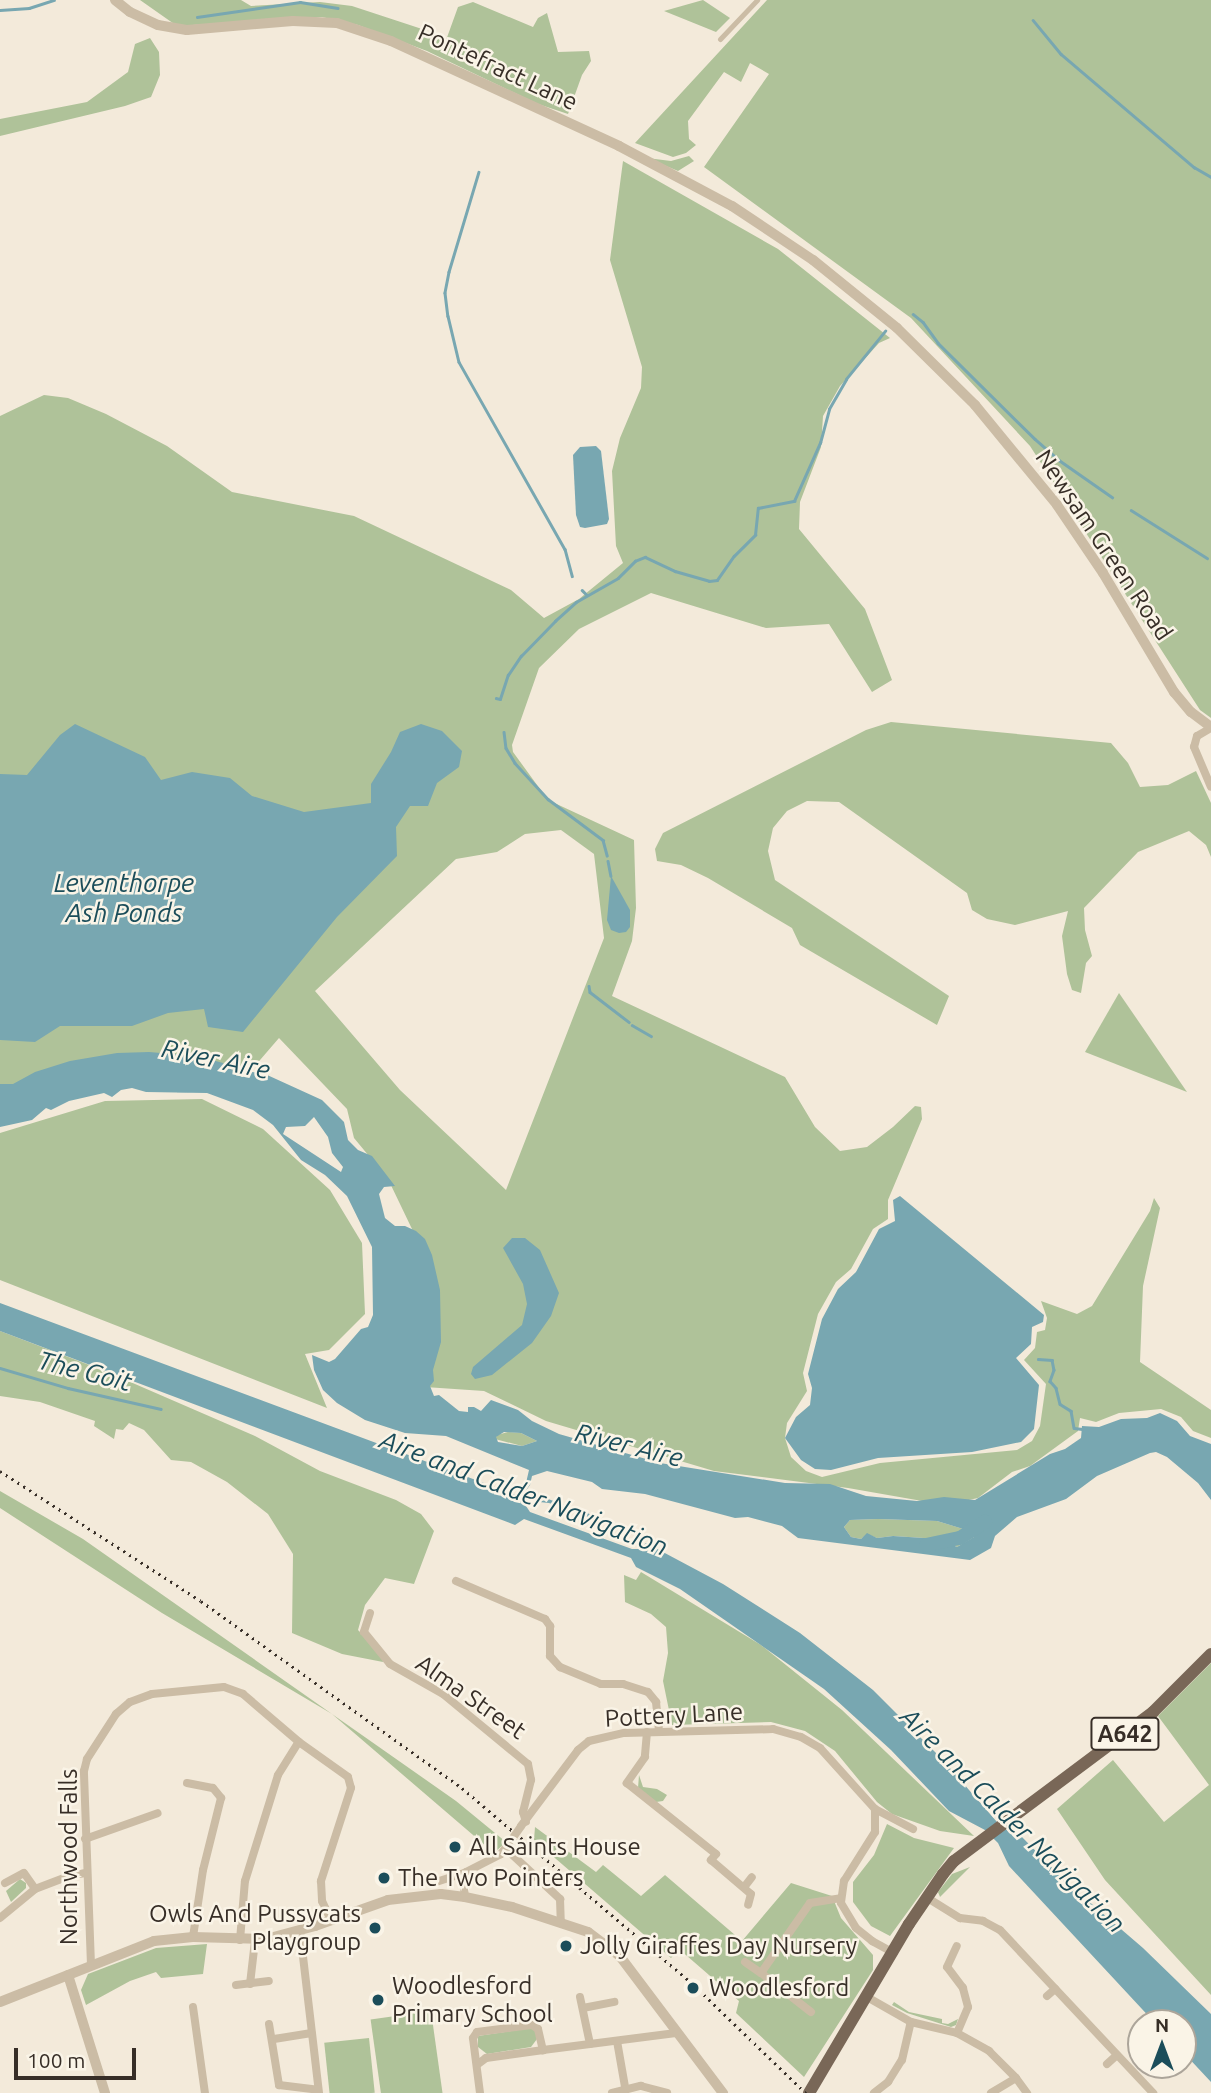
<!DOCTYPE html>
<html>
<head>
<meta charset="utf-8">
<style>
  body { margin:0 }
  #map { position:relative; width:1211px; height:2093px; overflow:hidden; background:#f3eada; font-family:Ubuntu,sans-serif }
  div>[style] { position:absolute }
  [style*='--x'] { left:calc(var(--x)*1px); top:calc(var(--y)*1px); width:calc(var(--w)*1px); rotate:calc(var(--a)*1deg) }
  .green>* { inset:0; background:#afc299; transform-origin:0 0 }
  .water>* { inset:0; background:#78a7b1 }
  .stream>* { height:2.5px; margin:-1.25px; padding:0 1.25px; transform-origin:1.25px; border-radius:1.25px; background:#78a7b1 }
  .river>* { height:14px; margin:-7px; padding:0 7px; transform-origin:7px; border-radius:7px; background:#78a7b1 }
  .pedestrian>* { height:5px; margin:-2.5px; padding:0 2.5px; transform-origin:2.5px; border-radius:2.5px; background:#cbbca5 }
  .minor>* { height:8px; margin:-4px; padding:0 4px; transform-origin:4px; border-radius:4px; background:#cbbca5 }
  .tertiary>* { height:10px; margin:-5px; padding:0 5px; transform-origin:5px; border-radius:5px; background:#cbbca5 }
  .primary>* { height:12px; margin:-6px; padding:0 6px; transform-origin:6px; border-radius:6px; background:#796757 }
  .rail>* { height:2.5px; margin-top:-1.25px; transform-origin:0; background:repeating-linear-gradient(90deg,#372e27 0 2px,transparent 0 7px) }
  .minor-bridge>* { height:8px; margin:-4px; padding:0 4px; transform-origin:4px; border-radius:4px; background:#cbbca5 }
  .dots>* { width:19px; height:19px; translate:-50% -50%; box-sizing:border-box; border:4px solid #faf4e7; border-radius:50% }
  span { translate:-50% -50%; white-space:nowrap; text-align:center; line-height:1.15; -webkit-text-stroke:5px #faf4e7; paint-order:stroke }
  .shield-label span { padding:2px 5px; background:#faf4e7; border:2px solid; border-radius:5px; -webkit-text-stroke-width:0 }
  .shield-label { font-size:23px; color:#372e27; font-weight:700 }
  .street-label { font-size:24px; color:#372e27 }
  .poi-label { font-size:24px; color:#372e27 }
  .left { translate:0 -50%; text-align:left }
  .right { translate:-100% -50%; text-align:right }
  .water-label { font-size:26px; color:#1b4d5a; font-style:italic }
  .north { position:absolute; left:1127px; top:2009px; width:70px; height:70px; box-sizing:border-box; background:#faf4e7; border:2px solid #aca59a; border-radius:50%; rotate:0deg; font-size:19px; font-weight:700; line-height:28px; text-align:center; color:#372e27 }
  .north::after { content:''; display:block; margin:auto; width:24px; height:32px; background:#1b4d5a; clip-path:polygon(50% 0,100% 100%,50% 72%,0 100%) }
  .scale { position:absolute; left:14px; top:2048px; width:122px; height:32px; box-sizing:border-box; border:4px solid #372e27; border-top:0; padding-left:9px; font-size:21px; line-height:24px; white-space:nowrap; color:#372e27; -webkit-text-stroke:5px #faf4e7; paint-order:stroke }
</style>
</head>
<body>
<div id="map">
  <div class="green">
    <div style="clip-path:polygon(140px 0,241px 0,251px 6px,320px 2px,352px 6px,422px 29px,445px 43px,458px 7px,473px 2px,533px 27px,538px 18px,547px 13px,558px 52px,589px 51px,591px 61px,582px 75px,568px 114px,538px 104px,427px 51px,358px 25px,322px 17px,177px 26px)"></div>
    <div style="clip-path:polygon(703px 0,730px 18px,716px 32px,664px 11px)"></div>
    <div style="clip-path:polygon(767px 0,1211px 0,1211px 718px,1200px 710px,1030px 446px,911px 318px,704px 167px,769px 74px,750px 63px,741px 82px,724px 72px,688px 121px,689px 139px,696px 145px,686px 153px,673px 157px,635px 143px)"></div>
    <div style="clip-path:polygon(150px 38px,159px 52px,160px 75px,151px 97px,125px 106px,0 136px,0 119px,87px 102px,128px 72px,135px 44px)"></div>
    <div style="clip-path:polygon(689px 156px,694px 161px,678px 171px,647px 158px,671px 161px)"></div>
    <div style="clip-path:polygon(evenodd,623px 161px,778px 249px,890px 338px,879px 343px,840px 386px,823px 416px,821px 447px,800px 502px,799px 529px,865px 609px,892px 680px,872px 692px,829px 624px,766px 628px,651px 593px,579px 629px,539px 668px,512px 745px,513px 752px,548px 800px,634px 840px,636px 908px,632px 941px,612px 996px,785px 1077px,815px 1127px,840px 1151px,867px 1147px,893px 1127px,915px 1106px,921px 1107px,922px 1119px,888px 1200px,888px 1219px,873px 1229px,851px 1269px,836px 1282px,818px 1314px,803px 1373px,807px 1391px,787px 1423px,785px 1438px,791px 1457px,806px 1471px,822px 1477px,880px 1463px,1017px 1450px,1032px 1441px,1040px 1426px,1046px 1384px,1024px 1360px,1035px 1348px,1037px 1332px,1045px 1330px,1047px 1318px,1041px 1301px,1077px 1314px,1092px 1306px,1150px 1211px,1154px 1198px,1160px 1208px,1143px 1286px,1140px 1362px,1211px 1410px,1211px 1438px,1193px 1431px,1181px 1417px,1161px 1409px,1119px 1413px,1096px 1422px,1080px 1418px,1078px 1431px,1030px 1466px,1012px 1472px,978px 1498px,945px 1505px,848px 1488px,714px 1471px,546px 1421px,484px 1391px,425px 1387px,425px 1272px,412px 1229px,388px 1179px,354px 1138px,347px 1109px,279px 1038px,247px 1075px,128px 1058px,0 1091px,0 416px,44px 395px,68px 398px,106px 414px,167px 446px,232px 492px,354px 516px,511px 590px,544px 618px,579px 599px,623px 563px,616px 546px,612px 471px,620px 438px,641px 388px,642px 367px,610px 260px,623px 161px,561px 830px,594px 854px,604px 938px,506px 1190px,400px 1090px,315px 991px,456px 859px,497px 852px,525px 834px,561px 830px)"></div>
    <div style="clip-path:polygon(891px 722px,1111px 743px,1128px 763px,1140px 787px,1168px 785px,1196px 771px,1211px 803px,1211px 857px,1206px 845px,1189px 831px,1138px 852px,1084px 908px,1085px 930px,1092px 956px,1086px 963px,1081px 993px,1072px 990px,1067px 974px,1062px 936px,1068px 911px,1015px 925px,987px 919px,972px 910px,967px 893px,839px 802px,807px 801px,787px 811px,773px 828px,768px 851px,775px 880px,949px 996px,937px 1025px,800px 945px,792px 928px,708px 878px,681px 865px,657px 861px,655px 849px,663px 833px,866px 730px)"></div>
    <div style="clip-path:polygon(1119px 993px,1187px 1092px,1085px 1052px)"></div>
    <div style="clip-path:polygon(202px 1099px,263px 1129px,330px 1190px,362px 1243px,365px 1314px,329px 1350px,305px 1354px,327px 1408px,0 1280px,0 1133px,105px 1101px)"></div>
    <div style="clip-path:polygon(0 1331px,105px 1371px,255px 1436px,320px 1471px,396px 1500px,421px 1514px,434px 1531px,414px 1584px,385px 1578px,365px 1605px,358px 1630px,382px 1656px,383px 1662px,342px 1654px,292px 1633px,293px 1554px,268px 1514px,227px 1482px,191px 1462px,171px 1460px,144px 1430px,129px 1423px,123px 1430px,116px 1429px,114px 1439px,94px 1426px,95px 1421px,40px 1402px,0 1396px)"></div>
    <div style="clip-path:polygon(508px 1432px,521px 1433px,537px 1441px,522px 1446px,495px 1439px,497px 1435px)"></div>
    <div style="clip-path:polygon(0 1491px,83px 1539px,332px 1714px,456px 1801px,506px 1842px,494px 1853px,332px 1714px,162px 1613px,0 1508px)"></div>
    <div style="clip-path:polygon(878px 1519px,937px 1521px,970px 1531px,974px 1537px,957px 1547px,940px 1539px,893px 1536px,877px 1538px,867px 1534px,861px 1539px,851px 1537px,844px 1527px,850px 1520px)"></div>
    <div style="clip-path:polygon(641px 1572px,761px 1645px,842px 1710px,974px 1836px,940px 1831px,892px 1814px,877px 1802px,835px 1751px,805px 1731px,771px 1722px,672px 1725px,663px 1681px,668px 1653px,666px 1627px,651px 1614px,625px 1602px,624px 1575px,636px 1580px)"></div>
    <div style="clip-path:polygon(1211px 1663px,1211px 1995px,1105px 1880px,1057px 1809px,1113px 1760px,1164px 1822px,1209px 1785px,1158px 1716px)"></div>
    <div style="clip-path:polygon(639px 1775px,643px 1787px,657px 1789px,667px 1795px,663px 1801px,656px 1802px,638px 1788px)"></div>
    <div style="clip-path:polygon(887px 1824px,914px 1838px,954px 1848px,890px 1936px,871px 1926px,853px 1902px,853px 1882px,874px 1855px)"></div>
    <div style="clip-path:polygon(535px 1827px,596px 1872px,603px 1865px,641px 1896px,665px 1875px,742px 1941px,791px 1883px,832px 1896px,841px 1918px,873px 1955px,873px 1970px,804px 2077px,736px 2013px,739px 2001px,679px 1949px,671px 1958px,534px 1840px)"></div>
    <div style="clip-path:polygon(970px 1867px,940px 1897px,938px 1892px,952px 1874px)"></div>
    <div style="clip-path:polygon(20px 1879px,26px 1883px,26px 1888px,11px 1902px,6px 1891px)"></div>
    <div style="clip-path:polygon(207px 1944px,203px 1974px,161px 1978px,156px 1972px,130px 1981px,86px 2005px,81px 1990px,88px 1974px,156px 1948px)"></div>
    <div style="clip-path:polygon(894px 2002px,909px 2012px,942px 2019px,942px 2023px,948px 2024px,958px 2019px,956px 2025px,951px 2027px,907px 2013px,892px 2005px)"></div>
    <div style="left:431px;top:2011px;width:83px;height:61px;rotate:82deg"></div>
    <div style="clip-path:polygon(531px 2028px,535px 2030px,537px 2039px,531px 2047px,487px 2054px,478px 2047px,478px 2036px)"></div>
    <div style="left:369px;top:2038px;width:55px;height:45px;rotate:84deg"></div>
  </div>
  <div class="water">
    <div style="clip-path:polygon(596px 446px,601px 451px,609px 519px,607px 524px,585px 528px,580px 527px,576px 515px,573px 455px,580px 447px)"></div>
    <div style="clip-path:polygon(75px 724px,145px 757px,161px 780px,192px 772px,230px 778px,252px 796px,304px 812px,371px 803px,371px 784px,391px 752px,400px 732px,421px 724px,442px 731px,462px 751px,459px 767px,437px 783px,428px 806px,410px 806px,396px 827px,397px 856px,337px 917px,243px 1032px,208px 1027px,204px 1009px,168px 1013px,132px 1026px,60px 1026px,35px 1042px,0 1040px,0 774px,27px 775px,60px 735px)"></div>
    <div style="clip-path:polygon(611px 876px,630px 910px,630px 927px,626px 932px,619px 933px,611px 930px,607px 920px)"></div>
    <div style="clip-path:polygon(evenodd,149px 1052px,197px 1056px,223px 1063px,242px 1077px,252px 1072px,265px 1074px,322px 1100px,344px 1122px,348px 1140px,358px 1150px,372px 1156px,395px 1186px,384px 1187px,379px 1194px,385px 1218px,395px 1226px,405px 1226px,416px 1231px,425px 1239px,432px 1255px,440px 1290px,441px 1342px,433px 1370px,434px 1381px,430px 1386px,434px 1396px,439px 1395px,459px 1411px,468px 1412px,468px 1407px,474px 1407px,481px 1411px,491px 1400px,518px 1410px,532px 1421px,559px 1434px,660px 1463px,785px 1483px,830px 1484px,866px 1496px,917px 1501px,944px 1497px,975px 1500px,1050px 1454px,1065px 1449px,1081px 1438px,1082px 1426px,1099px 1427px,1121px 1419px,1147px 1418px,1160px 1413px,1177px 1421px,1190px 1436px,1211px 1444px,1211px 1500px,1198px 1483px,1167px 1457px,1156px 1452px,1150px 1453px,1097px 1476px,1066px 1499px,1017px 1517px,995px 1536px,991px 1548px,970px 1560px,798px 1538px,782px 1526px,748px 1517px,735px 1518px,645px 1494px,602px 1489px,592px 1482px,547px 1471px,532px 1476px,530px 1485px,521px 1497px,536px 1505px,524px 1503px,530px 1512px,632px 1549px,640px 1549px,646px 1543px,723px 1584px,800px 1633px,873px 1690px,942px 1759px,997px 1822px,1013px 1835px,1021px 1836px,1065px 1881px,1143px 1948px,1211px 2014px,1211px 2082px,1183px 2052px,1183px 2023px,1155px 2023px,1009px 1866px,998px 1843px,985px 1830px,949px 1811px,891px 1750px,824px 1689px,680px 1589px,636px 1567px,631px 1558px,524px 1519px,515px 1525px,0 1331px,0 1303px,516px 1495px,526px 1483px,529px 1470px,446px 1436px,405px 1433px,365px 1420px,337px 1403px,323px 1390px,314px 1370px,312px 1355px,329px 1362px,335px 1359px,361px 1329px,368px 1327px,373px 1315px,372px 1247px,347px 1196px,325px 1175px,301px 1160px,273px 1125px,253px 1110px,207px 1093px,146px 1092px,132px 1088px,121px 1090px,112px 1097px,104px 1093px,69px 1101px,51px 1110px,46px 1108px,32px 1120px,0 1127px,0 1084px,13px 1084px,35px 1072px,70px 1061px,117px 1053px,149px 1052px,314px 1117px,328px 1137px,332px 1153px,343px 1167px,341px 1172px,283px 1134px,286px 1127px,305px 1126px,314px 1117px,149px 1052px,504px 1432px,521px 1433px,537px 1441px,522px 1446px,498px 1442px,496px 1437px,504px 1432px,149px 1052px,878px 1519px,937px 1521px,973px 1532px,974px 1537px,957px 1547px,940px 1539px,893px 1536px,877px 1538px,867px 1533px,861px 1539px,851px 1537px,844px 1527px,850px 1520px,878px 1519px)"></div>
    <div style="clip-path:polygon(900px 1196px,1044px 1315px,1043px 1322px,1032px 1327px,1031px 1344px,1016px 1358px,1039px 1385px,1034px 1429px,1021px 1442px,972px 1452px,878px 1458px,831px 1470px,815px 1469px,801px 1460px,785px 1438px,796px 1417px,810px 1405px,812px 1388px,808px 1374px,822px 1319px,838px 1289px,856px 1272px,879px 1229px,895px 1221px,893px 1200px)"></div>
    <div style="clip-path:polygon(512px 1238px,525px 1238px,540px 1250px,559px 1293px,551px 1316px,532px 1343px,492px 1375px,475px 1379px,471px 1374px,473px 1367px,522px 1325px,527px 1304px,523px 1284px,503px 1248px)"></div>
    <div style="clip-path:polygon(548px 1499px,587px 1513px,592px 1515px,590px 1518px,549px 1503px,539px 1502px)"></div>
  </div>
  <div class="stream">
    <div style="--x:0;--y:10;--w:29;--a:-4"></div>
    <div style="--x:29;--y:8;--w:26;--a:-18"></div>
    <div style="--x:197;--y:17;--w:104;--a:-8.3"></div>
    <div style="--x:300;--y:2;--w:38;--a:9"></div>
    <div style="--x:1033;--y:20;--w:44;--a:50.5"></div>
    <div style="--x:1061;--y:54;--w:175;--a:40.4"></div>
    <div style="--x:1194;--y:167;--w:20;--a:30"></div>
    <div style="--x:479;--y:172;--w:104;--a:106.7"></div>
    <div style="--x:449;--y:272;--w:21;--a:101"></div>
    <div style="--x:445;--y:293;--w:23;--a:83"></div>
    <div style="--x:448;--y:316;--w:47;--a:76.6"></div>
    <div style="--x:459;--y:362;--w:215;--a:60.5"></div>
    <div style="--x:565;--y:549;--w:28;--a:75"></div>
    <div style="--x:913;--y:314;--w:13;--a:39"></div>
    <div style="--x:923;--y:322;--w:26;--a:54"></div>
    <div style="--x:938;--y:343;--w:136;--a:44.7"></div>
    <div style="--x:1035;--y:439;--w:32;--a:41"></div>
    <div style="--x:1059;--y:460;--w:65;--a:34.9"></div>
    <div style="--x:1131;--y:510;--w:90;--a:32.3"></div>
    <div style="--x:582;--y:590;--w:7;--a:45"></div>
    <div style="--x:496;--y:698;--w:4;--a:14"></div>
    <div style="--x:500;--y:699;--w:25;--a:-72"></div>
    <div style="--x:508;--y:675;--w:23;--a:-56"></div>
    <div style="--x:521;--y:656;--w:49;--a:-45.8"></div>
    <div style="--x:555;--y:621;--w:28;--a:-42"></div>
    <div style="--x:576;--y:602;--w:48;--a:-29.7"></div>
    <div style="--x:618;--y:578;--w:24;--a:-45"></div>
    <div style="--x:635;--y:561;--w:11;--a:-22"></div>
    <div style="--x:645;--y:557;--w:33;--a:25"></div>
    <div style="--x:675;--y:571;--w:35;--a:16"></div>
    <div style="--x:709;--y:581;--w:8;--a:-7"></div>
    <div style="--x:717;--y:580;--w:29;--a:-55"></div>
    <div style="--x:734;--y:556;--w:30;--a:-45"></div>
    <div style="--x:755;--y:535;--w:27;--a:-84"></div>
    <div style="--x:758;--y:508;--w:37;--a:-11"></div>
    <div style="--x:794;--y:501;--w:64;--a:-65.9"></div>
    <div style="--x:820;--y:443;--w:35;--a:-75"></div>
    <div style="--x:829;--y:409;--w:34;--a:-60"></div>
    <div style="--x:846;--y:379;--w:62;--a:-50.9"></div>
    <div style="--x:504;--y:732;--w:16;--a:83"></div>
    <div style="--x:506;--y:748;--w:17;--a:59"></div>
    <div style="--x:515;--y:763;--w:49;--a:47.5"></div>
    <div style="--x:548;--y:799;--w:69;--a:36.7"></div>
    <div style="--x:603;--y:840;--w:16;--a:75"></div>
    <div style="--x:608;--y:861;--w:15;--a:79"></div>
    <div style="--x:589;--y:986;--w:6;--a:81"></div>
    <div style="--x:590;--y:992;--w:49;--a:37.6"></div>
    <div style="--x:632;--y:1025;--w:22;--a:30"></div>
    <div style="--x:1038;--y:1359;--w:14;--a:4"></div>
    <div style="--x:1052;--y:1360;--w:10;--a:79"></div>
    <div style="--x:1054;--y:1370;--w:12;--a:110"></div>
    <div style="--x:1050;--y:1381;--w:9;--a:49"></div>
    <div style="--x:1056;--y:1388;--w:16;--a:76"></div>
    <div style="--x:1060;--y:1404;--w:13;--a:32"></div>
    <div style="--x:1071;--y:1411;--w:17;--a:80"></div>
    <div style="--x:1074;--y:1428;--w:8;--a:7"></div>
    <div style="--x:0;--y:1368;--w:71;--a:16.4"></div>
    <div style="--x:68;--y:1388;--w:95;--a:12.7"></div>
  </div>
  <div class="river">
    <div style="--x:926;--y:1545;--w:35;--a:-12"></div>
    <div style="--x:960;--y:1538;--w:30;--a:-33"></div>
  </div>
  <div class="pedestrian">
    <div style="--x:720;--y:39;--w:54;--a:-46.5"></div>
  </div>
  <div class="minor">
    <div style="--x:1211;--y:728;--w:16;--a:150"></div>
    <div style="--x:1197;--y:736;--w:11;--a:105"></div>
    <div style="--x:1194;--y:747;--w:43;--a:67"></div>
    <div style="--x:456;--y:1581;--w:97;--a:23.1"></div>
    <div style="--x:545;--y:1619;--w:9;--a:54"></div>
    <div style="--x:550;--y:1626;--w:30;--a:90"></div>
    <div style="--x:550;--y:1656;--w:15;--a:48"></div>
    <div style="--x:560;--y:1667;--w:44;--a:22.5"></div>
    <div style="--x:601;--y:1684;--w:22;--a:0"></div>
    <div style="--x:623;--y:1684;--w:26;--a:18"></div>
    <div style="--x:648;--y:1692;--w:13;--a:51"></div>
    <div style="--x:656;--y:1702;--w:30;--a:84"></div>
    <div style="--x:370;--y:1613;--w:20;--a:108"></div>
    <div style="--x:364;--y:1632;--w:41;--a:50.9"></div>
    <div style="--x:390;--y:1664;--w:61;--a:29.5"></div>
    <div style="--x:443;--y:1694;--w:110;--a:39.5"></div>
    <div style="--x:528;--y:1764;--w:16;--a:79"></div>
    <div style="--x:531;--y:1780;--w:33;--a:104"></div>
    <div style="--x:523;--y:1812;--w:10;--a:73"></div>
    <div style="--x:647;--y:1732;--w:25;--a:95"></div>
    <div style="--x:645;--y:1757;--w:32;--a:125"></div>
    <div style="--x:627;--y:1783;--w:114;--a:38.6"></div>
    <div style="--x:716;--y:1854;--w:8;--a:130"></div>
    <div style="--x:711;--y:1860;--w:52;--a:40.4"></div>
    <div style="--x:751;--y:1894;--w:11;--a:105"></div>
    <div style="--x:187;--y:1783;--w:26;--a:11"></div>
    <div style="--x:213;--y:1788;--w:13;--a:51"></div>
    <div style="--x:221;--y:1798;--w:74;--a:104"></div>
    <div style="--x:203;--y:1870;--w:68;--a:98.5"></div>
    <div style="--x:875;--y:1809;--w:23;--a:90"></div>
    <div style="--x:875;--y:1832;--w:58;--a:122.3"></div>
    <div style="--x:844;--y:1881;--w:22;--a:98"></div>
    <div style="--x:841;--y:1903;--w:29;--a:59"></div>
    <div style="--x:856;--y:1928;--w:21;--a:39"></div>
    <div style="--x:872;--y:1941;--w:25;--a:29"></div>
    <div style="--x:521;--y:1826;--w:95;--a:-53.1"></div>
    <div style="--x:578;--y:1750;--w:14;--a:-39"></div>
    <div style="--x:589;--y:1741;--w:37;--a:-13"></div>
    <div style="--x:625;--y:1733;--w:148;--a:-1.5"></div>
    <div style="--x:773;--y:1729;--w:29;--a:16"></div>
    <div style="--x:801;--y:1737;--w:22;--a:30"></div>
    <div style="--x:820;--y:1748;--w:82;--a:48"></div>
    <div style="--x:875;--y:1809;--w:43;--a:27.8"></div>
    <div style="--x:85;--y:1839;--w:77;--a:-19.6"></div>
    <div style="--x:506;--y:1849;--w:74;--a:42.8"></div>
    <div style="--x:560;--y:1899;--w:23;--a:88"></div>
    <div style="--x:5;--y:1883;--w:21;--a:-28"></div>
    <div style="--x:24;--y:1873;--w:19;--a:55"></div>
    <div style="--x:433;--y:1883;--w:35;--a:-18"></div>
    <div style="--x:745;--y:1886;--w:11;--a:-52"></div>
    <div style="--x:465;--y:1897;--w:16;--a:-97"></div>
    <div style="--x:463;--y:1881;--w:9;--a:-72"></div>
    <div style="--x:466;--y:1872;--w:39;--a:-27"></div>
    <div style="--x:501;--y:1854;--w:12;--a:-55"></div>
    <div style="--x:926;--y:1897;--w:40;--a:32"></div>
    <div style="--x:960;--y:1918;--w:23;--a:7"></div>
    <div style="--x:983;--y:1921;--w:19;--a:28"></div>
    <div style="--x:1000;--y:1930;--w:224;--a:46.8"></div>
    <div style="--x:0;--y:1918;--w:45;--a:-39.6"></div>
    <div style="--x:35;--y:1889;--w:40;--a:-21"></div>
    <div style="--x:72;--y:1875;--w:14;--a:-8"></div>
    <div style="--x:300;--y:1931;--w:163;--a:83.3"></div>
    <div style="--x:240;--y:1940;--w:59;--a:-85.2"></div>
    <div style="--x:245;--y:1881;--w:111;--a:-72.7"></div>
    <div style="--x:278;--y:1775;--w:39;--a:-58"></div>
    <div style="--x:745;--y:1962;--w:19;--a:35"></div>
    <div style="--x:91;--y:1965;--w:194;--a:-92.1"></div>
    <div style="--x:84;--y:1771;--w:12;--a:-76"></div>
    <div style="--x:87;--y:1759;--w:54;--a:-57.2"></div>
    <div style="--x:116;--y:1714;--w:18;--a:-41"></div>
    <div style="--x:130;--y:1702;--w:23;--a:-20"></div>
    <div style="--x:152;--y:1694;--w:72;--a:-5.6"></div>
    <div style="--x:224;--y:1687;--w:20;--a:20"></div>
    <div style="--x:243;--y:1694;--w:74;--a:40.6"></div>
    <div style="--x:299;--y:1742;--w:60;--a:35.5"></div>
    <div style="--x:348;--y:1777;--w:11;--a:75"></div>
    <div style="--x:351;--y:1788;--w:98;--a:107.9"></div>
    <div style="--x:321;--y:1881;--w:20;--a:87"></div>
    <div style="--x:322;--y:1901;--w:21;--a:65"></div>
    <div style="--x:250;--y:1984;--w:43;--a:-83.4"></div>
    <div style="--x:236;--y:1985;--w:33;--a:-7"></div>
    <div style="--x:1047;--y:1996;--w:11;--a:-41"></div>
    <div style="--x:580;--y:1997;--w:48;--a:78"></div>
    <div style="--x:867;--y:1997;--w:51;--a:29.6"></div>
    <div style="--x:911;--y:2022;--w:47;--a:13.4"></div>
    <div style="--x:957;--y:2033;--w:37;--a:29"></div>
    <div style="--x:989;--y:2051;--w:38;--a:45"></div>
    <div style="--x:1016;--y:2078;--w:19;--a:54"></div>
    <div style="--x:193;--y:2007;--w:87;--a:82.1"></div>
    <div style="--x:583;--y:2008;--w:32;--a:-11"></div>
    <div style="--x:811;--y:2012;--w:63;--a:-142"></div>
    <div style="--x:761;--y:1973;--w:85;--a:-55"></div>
    <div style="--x:810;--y:1903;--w:31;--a:-9"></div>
    <div style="--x:269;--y:2024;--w:62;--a:80.7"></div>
    <div style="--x:279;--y:2085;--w:39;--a:7"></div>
    <div style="--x:957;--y:2033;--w:28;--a:-67"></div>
    <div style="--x:968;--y:2007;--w:20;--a:-105"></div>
    <div style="--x:963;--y:1988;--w:26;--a:-127"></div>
    <div style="--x:947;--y:1967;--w:23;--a:-65"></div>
    <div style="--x:274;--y:2039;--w:38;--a:-9"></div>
    <div style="--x:617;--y:2041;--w:47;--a:80.1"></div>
    <div style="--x:478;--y:2064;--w:10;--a:-37"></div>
    <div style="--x:486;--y:2058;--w:58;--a:-8"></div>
    <div style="--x:543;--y:2050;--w:134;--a:-7.3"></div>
    <div style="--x:1107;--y:2064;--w:13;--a:-42"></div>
    <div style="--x:480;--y:2093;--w:55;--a:-97.3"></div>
    <div style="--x:473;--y:2038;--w:7;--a:-56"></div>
    <div style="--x:477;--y:2032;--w:55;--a:-7.3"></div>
    <div style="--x:532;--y:2025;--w:7;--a:34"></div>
    <div style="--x:538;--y:2029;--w:22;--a:77"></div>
    <div style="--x:612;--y:2093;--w:30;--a:-14"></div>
    <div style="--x:641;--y:2086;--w:27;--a:15"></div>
    <div style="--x:874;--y:2093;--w:18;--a:-38"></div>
    <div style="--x:888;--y:2082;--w:26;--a:-58"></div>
    <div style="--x:902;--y:2060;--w:39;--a:-77"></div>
    <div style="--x:991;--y:2093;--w:29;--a:-31"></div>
  </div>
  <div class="tertiary">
    <div style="--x:115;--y:0;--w:19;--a:39"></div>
    <div style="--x:130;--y:12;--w:31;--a:25"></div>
    <div style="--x:158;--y:25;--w:29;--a:10"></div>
    <div style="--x:187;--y:30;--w:106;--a:-4.9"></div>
    <div style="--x:293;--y:21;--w:44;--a:2.6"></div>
    <div style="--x:337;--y:23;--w:57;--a:18.4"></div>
    <div style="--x:391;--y:41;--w:251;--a:24.7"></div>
    <div style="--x:619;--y:146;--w:128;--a:28"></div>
    <div style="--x:732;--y:206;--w:97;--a:33.7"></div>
    <div style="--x:813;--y:260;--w:108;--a:39"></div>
    <div style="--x:897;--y:328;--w:110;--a:44.6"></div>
    <div style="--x:975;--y:405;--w:129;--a:50.6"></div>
    <div style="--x:1057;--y:505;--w:82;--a:55.9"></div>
    <div style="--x:1103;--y:573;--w:139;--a:59.2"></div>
    <div style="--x:1174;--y:692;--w:26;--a:50"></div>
    <div style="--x:1191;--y:712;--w:25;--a:37"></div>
    <div style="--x:68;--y:1975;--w:124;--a:72.6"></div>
    <div style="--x:0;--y:2002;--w:166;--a:-21.6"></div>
    <div style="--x:154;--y:1941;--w:39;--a:-6"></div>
    <div style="--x:193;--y:1937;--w:73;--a:1.6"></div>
    <div style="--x:266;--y:1939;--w:51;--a:-14.9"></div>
    <div style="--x:315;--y:1926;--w:77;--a:-19.6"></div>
    <div style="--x:388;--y:1900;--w:53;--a:-6.5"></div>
    <div style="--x:441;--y:1894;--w:24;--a:7"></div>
    <div style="--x:465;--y:1897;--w:48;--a:12"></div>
    <div style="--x:512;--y:1907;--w:80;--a:18.2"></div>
    <div style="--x:588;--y:1932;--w:39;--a:37"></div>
    <div style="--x:619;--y:1955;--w:173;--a:53"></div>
  </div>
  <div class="primary">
    <div style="--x:809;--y:2093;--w:196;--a:-59.4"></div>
    <div style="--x:909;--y:1924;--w:60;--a:-55.8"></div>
    <div style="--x:943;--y:1874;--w:17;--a:-50"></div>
    <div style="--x:954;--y:1861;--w:249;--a:-36.8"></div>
    <div style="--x:1153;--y:1712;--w:82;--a:-45"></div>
  </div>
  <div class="rail">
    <div style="--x:0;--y:1471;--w:239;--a:32.9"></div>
    <div style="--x:201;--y:1601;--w:321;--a:35.6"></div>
    <div style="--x:462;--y:1788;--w:304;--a:40.3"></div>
    <div style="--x:694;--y:1985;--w:156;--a:44"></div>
  </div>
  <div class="minor-bridge">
    <div style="--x:510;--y:1842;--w:19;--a:-55"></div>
  </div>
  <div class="dots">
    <div style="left:455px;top:1847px;background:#1b4d5a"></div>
    <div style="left:384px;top:1878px;background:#1b4d5a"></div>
    <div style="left:375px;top:1928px;background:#1b4d5a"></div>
    <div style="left:566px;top:1946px;background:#1b4d5a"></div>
    <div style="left:693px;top:1988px;background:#1b4d5a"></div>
    <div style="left:378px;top:2000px;background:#1b4d5a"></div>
  </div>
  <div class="shield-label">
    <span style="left:1125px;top:1734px">A642</span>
  </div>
  <div class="street-label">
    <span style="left:498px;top:67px;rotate:25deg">Pontefract Lane</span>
    <span style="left:1104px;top:545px;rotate:56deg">Newsam Green Road</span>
    <span style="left:471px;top:1697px;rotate:35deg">Alma Street</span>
    <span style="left:674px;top:1715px;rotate:-3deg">Pottery Lane</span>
    <span style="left:69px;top:1857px;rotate:-90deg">Northwood Falls</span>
  </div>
  <div class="poi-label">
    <span class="left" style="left:469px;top:1847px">All Saints House</span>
    <span class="left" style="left:398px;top:1878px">The Two Pointers</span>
    <span class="right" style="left:361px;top:1928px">Owls And Pussycats<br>Playgroup</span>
    <span class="left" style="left:580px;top:1946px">Jolly Giraffes Day Nursery</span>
    <span class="left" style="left:392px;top:2000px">Woodlesford<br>Primary School</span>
    <span class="left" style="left:709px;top:1988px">Woodlesford</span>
  </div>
  <div class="water-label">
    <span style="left:124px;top:898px">Leventhorpe<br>Ash Ponds</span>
    <span style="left:216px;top:1059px;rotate:12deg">River Aire</span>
    <span style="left:85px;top:1371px;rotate:14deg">The Goit</span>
    <span style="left:629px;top:1445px;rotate:14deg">River Aire</span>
    <span style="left:524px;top:1493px;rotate:21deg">Aire and Calder Navigation</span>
    <span style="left:1013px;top:1820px;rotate:45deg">Aire and Calder Navigation</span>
  </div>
  <div class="north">N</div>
  <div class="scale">100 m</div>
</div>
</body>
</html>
